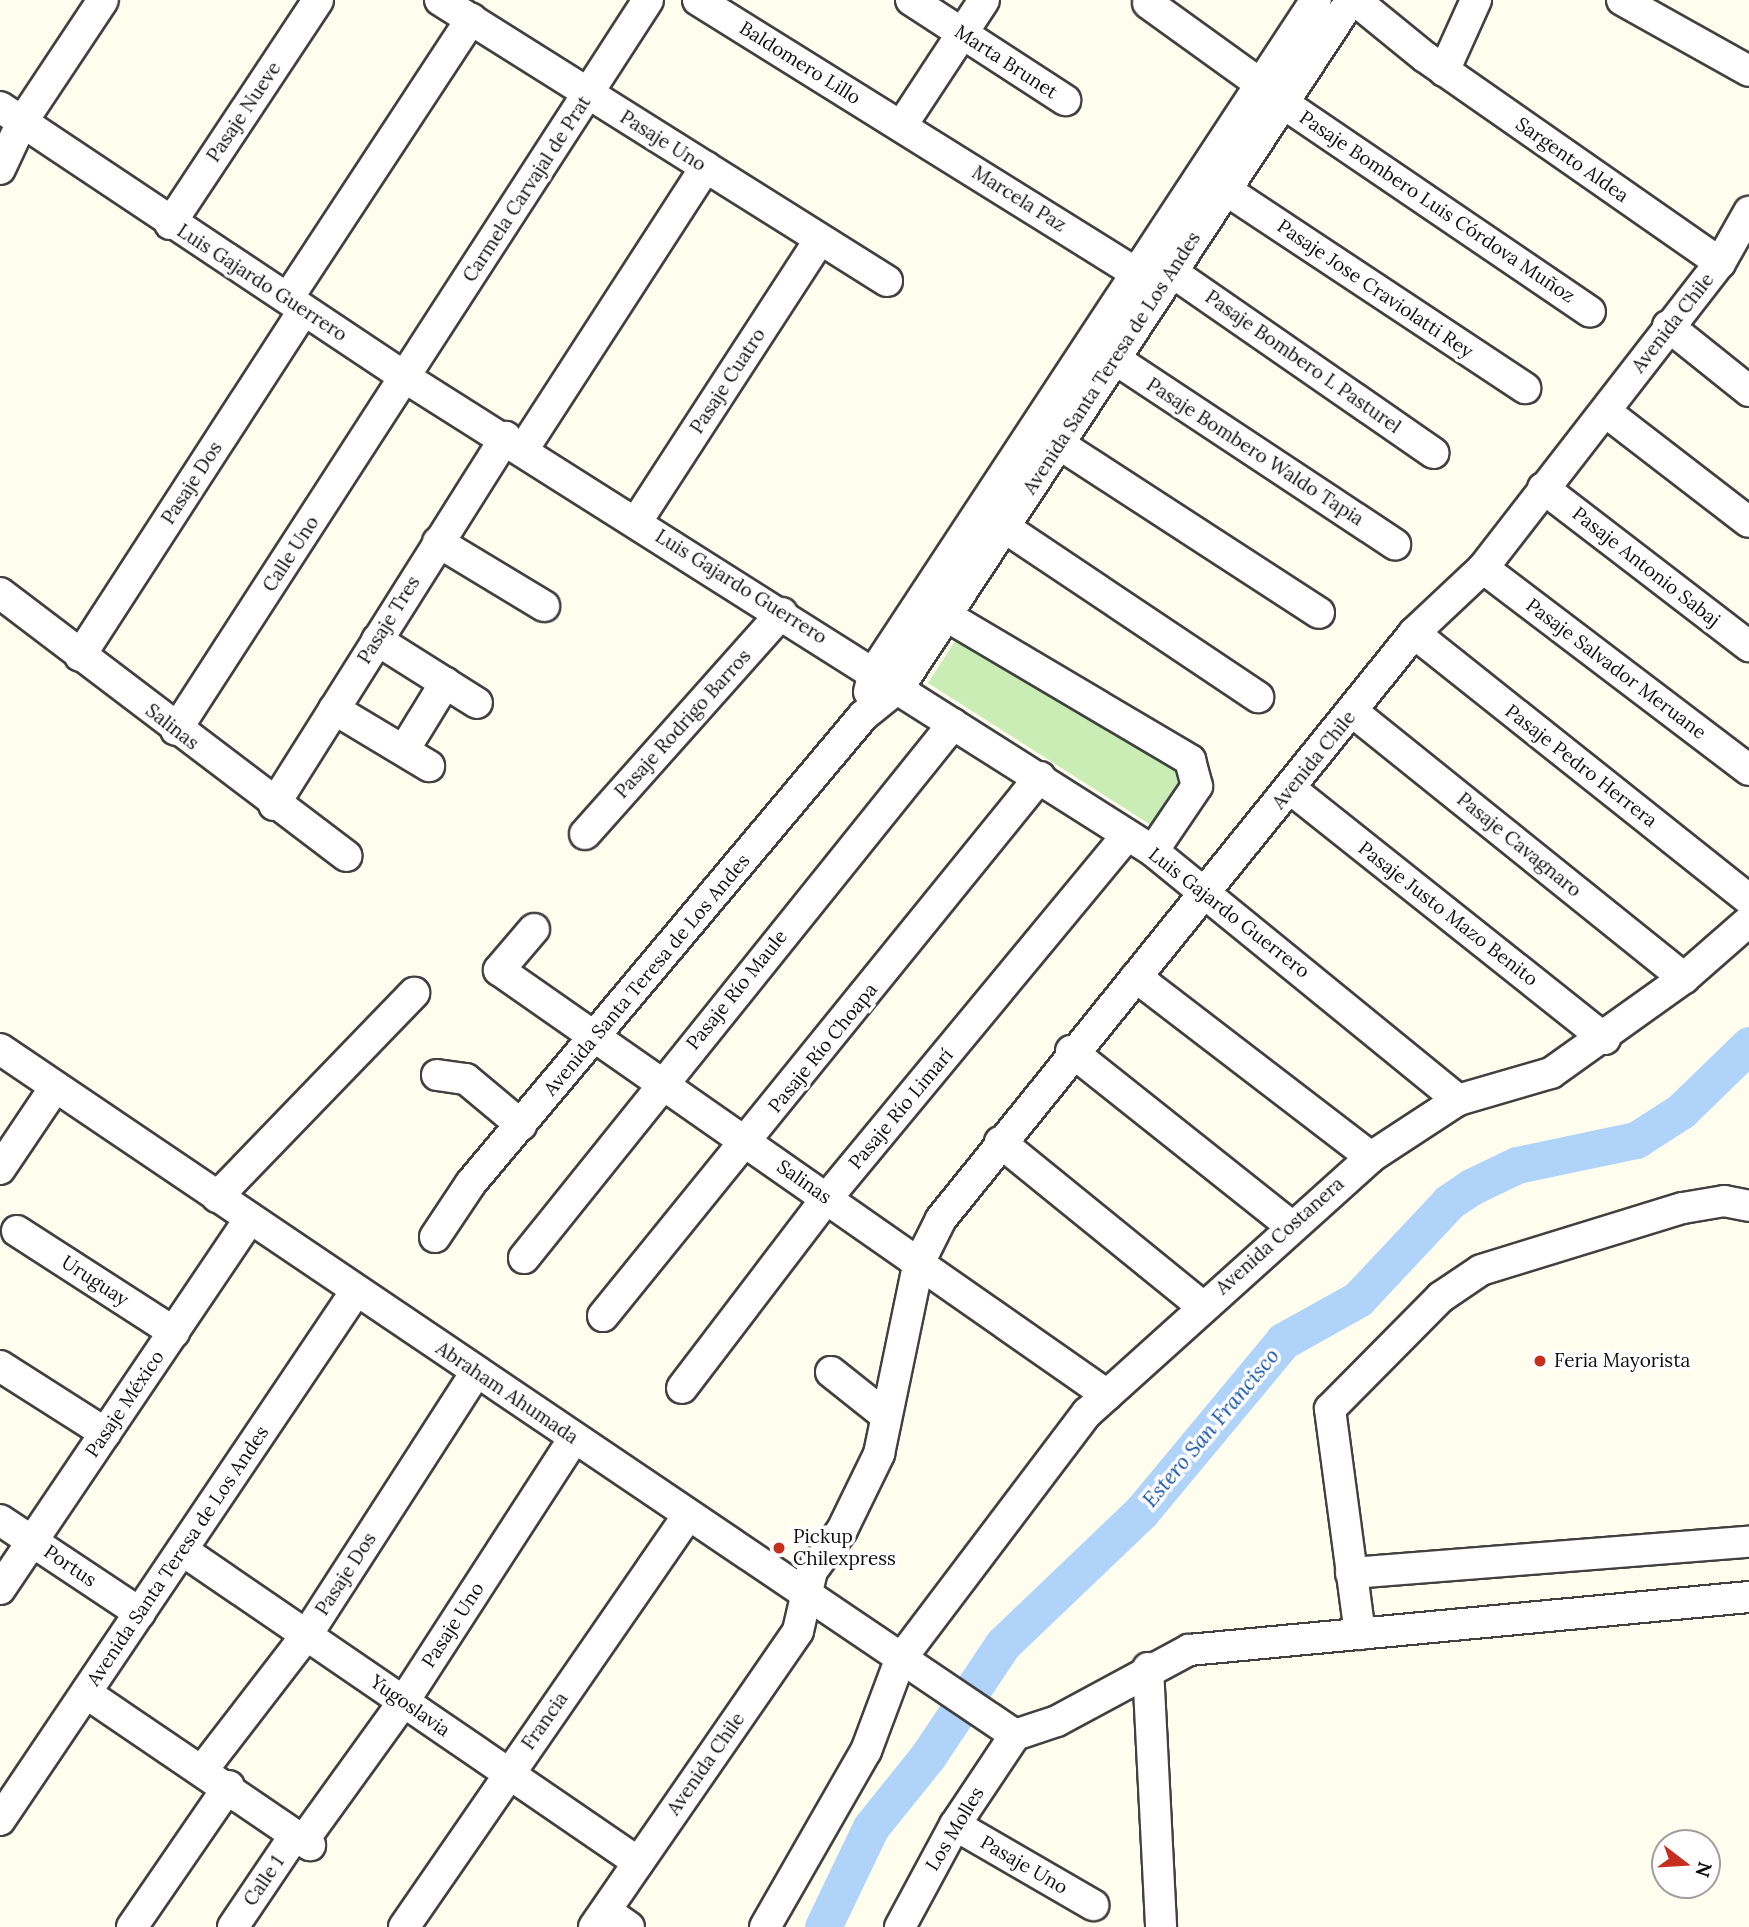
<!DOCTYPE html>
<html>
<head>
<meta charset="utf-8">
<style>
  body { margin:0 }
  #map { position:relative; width:1749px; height:1927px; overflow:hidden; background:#fffeee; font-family:Lora,serif }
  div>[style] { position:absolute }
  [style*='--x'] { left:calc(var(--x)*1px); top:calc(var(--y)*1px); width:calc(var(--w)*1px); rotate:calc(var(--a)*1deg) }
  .green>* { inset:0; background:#caecb5 }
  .river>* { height:37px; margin:-18.5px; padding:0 18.5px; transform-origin:18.5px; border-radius:18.5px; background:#b0d3fa }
  .roads { filter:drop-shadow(2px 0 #414141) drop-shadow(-2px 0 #414141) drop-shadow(0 2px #414141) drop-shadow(0 -2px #414141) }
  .minor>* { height:30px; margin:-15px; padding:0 15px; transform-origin:15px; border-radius:15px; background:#fff }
  .dots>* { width:19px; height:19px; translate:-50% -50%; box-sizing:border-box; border:4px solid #fff; border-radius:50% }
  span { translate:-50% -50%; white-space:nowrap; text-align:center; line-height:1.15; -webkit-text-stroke:7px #fff; paint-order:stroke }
  .street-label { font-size:19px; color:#0e0e0e }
  .poi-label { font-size:19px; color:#0e0e0e }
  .left { translate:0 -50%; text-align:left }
  .water-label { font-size:21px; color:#0f4fa7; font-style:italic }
  .north { position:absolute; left:1651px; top:1829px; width:70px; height:70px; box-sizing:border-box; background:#fff; border:2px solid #9f9f9f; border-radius:50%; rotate:107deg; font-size:19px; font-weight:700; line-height:28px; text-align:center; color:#0e0e0e }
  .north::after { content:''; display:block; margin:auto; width:24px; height:32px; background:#c62e1d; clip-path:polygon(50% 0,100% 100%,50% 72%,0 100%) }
</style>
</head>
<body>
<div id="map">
  <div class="green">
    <div style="clip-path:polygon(961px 632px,1191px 768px,1162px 832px,928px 683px)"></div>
  </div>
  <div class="river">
    <div style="--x:823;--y:1927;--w:111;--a:-64.4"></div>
    <div style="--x:871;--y:1827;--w:91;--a:-51.2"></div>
    <div style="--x:928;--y:1756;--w:135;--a:-56.2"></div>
    <div style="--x:1003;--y:1644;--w:192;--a:-43.7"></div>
    <div style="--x:1142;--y:1511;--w:221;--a:-50.3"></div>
    <div style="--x:1283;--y:1341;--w:86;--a:-29.2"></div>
    <div style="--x:1358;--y:1299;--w:133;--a:-46.8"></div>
    <div style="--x:1449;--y:1202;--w:27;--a:-34"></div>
    <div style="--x:1471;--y:1187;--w:51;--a:-25.6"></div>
    <div style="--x:1517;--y:1165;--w:122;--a:-11.9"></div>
    <div style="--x:1636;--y:1140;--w:54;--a:-32.8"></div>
    <div style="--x:1681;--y:1111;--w:95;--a:-44.1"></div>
  </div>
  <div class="roads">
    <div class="minor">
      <div style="--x:440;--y:0;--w:528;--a:32.15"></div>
      <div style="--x:698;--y:0;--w:516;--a:31.93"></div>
      <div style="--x:911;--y:0;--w:184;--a:33"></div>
      <div style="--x:1355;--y:0;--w:90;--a:39.2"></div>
      <div style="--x:1425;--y:57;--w:360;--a:34.9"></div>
      <div style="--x:1622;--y:0;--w:145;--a:29.2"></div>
      <div style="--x:1148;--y:3;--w:137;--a:35.8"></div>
      <div style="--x:1444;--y:71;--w:78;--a:-65.7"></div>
      <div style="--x:1283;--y:103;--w:371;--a:34.2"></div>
      <div style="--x:0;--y:107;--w:488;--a:33.7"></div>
      <div style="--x:406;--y:378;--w:884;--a:32.34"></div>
      <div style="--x:1153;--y:851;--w:394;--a:39.2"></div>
      <div style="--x:902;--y:125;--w:149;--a:-56.7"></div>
      <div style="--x:0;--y:169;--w:52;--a:-64.9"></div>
      <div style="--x:22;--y:122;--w:146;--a:-56.4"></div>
      <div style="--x:1226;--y:190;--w:359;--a:33.5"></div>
      <div style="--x:170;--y:224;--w:268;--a:-56.5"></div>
      <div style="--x:1172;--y:272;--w:318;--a:34.7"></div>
      <div style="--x:288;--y:298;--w:334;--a:-56.7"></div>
      <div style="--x:1668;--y:326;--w:104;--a:38.7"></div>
      <div style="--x:1115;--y:359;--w:336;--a:33.5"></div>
      <div style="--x:1606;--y:412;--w:180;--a:37.6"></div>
      <div style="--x:1059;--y:444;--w:310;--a:33"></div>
      <div style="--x:524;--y:448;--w:335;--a:-57.1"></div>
      <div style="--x:1543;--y:488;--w:260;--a:37.5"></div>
      <div style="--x:637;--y:521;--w:334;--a:-57"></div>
      <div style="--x:1004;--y:527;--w:306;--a:33.8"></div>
      <div style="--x:438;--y:542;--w:124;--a:31.1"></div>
      <div style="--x:1483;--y:568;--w:334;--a:37.2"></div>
      <div style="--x:0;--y:593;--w:435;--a:37.2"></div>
      <div style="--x:945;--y:615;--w:285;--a:30.6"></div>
      <div style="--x:1190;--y:760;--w:27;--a:75"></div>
      <div style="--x:1197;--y:786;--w:78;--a:124.1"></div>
      <div style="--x:1414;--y:633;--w:428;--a:38.5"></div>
      <div style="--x:377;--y:640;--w:118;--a:32.2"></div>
      <div style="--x:80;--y:656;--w:412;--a:-57.1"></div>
      <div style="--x:869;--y:692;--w:21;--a:-76"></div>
      <div style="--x:874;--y:672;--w:804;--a:-56.67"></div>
      <div style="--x:334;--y:709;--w:111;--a:31"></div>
      <div style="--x:1353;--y:712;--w:425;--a:38.8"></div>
      <div style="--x:176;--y:730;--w:869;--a:-57.11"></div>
      <div style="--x:404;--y:750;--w:79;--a:-58.5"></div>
      <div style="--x:1292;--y:790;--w:400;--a:38.5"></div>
      <div style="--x:274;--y:805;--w:435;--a:-57.8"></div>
      <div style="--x:585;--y:834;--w:296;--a:-48.3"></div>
      <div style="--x:534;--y:929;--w:54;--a:130.5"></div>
      <div style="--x:499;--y:970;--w:742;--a:34.95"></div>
      <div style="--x:1136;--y:977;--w:296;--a:37.5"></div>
      <div style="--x:0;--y:1049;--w:1225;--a:34.05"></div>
      <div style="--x:1071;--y:1051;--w:280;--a:38.5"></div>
      <div style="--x:437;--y:1075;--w:29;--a:8"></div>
      <div style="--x:466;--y:1079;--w:72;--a:39.9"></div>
      <div style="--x:1000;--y:1142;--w:260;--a:39.1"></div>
      <div style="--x:0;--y:1169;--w:99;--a:-56.1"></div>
      <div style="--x:217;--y:1197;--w:284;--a:-46"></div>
      <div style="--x:17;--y:1231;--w:187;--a:32.8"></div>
      <div style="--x:435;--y:1237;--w:65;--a:-56.3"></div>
      <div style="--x:471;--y:1183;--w:610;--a:-49.99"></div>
      <div style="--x:863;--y:716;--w:46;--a:-38.9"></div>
      <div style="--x:899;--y:687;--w:822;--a:-56.66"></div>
      <div style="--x:524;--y:1258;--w:685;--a:-51.22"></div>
      <div style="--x:603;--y:1316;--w:694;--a:-50.97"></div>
      <div style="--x:0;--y:1366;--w:125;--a:32.5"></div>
      <div style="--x:831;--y:1372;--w:69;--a:38.5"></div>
      <div style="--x:682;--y:1388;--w:239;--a:-52.7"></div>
      <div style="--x:827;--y:1198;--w:470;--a:-50.4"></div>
      <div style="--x:0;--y:1520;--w:168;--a:33.6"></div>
      <div style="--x:182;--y:1550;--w:553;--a:34.38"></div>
      <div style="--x:1351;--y:1573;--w:399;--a:-4.5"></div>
      <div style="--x:0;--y:1589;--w:447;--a:-56"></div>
      <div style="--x:1360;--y:1634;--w:227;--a:-97.6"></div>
      <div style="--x:1330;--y:1409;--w:158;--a:-45.3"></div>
      <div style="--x:1441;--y:1297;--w:48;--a:-34"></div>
      <div style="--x:1481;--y:1270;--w:211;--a:-17.1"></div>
      <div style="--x:1683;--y:1208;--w:42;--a:-9.7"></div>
      <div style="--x:1724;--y:1201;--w:25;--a:11"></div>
      <div style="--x:1148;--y:1668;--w:259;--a:87.1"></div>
      <div style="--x:86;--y:1693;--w:271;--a:34.2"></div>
      <div style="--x:1015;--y:1735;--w:44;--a:-18.4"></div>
      <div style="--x:1057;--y:1721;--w:150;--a:-28.3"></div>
      <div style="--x:1189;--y:1650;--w:563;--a:-5.41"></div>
      <div style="--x:204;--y:1768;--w:170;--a:-52.4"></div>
      <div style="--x:308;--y:1633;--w:310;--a:-57.2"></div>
      <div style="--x:0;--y:1820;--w:638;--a:-56.06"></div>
      <div style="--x:955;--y:1825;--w:160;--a:30.1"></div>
      <div style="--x:303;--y:1841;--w:173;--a:-54.2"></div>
      <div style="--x:404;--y:1701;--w:313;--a:-57.1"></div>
      <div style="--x:606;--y:1911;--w:28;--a:35"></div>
      <div style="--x:132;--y:1927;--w:171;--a:-55.5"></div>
      <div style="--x:233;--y:1927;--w:111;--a:-56"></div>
      <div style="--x:404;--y:1927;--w:500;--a:-55.4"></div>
      <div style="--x:594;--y:1927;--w:359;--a:-55.4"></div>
      <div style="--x:798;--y:1631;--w:62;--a:-76.9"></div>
      <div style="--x:812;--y:1571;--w:51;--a:-53.8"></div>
      <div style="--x:842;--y:1530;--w:85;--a:-64"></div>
      <div style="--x:879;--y:1454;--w:193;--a:-78.3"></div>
      <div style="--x:918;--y:1265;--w:51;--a:-63.4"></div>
      <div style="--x:941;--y:1219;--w:753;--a:-51.09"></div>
      <div style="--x:1414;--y:633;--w:95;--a:-43.3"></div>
      <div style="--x:1483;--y:568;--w:386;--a:-52.2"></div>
      <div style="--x:1720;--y:263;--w:59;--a:-60.4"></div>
      <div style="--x:765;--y:1927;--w:203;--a:-60.2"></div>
      <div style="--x:866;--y:1751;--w:97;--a:-69.5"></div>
      <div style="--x:900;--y:1660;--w:310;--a:-52.9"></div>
      <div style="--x:1087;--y:1413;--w:382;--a:-42"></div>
      <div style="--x:1371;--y:1157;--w:104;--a:-33.2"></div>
      <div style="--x:1458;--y:1100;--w:97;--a:-16.2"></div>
      <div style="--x:1551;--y:1073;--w:163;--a:-35.5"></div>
      <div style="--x:1684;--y:978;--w:86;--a:-41.2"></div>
      <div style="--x:900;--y:1927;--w:116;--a:-61.7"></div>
      <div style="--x:955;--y:1825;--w:108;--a:-56.3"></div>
    </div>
  </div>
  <div class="dots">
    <div style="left:1540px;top:1361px;background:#c62e1d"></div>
    <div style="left:779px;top:1548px;background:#c62e1d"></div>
  </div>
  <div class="street-label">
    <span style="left:1006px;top:62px;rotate:33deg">Marta Brunet</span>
    <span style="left:800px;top:63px;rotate:32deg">Baldomero Lillo</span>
    <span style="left:244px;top:112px;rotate:-56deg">Pasaje Nueve</span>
    <span style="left:663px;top:141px;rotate:32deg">Pasaje Uno</span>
    <span style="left:1572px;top:160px;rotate:35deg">Sargento Aldea</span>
    <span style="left:527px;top:189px;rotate:-57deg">Carmela Carvajal de Prat</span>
    <span style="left:1019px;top:199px;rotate:32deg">Marcela Paz</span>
    <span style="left:1437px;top:207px;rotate:34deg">Pasaje Bombero Luis Córdova Muñoz</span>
    <span style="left:262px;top:283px;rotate:33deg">Luis Gajardo Guerrero</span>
    <span style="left:1375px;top:289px;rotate:34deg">Pasaje Jose Craviolatti Rey</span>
    <span style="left:1673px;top:323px;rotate:-52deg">Avenida Chile</span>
    <span style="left:1303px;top:362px;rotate:35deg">Pasaje Bombero L Pasturel</span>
    <span style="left:1112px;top:363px;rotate:-57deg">Avenida Santa Teresa de Los Andes</span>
    <span style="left:728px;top:381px;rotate:-57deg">Pasaje Cuatro</span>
    <span style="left:1255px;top:452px;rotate:33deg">Pasaje Bombero Waldo Tapia</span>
    <span style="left:192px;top:483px;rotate:-57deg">Pasaje Dos</span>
    <span style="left:291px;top:554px;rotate:-57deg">Calle Uno</span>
    <span style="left:1646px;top:567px;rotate:38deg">Pasaje Antonio Sabaj</span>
    <span style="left:741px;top:587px;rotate:32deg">Luis Gajardo Guerrero</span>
    <span style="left:389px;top:620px;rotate:-58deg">Pasaje Tres</span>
    <span style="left:1616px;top:669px;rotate:37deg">Pasaje Salvador Meruane</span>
    <span style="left:683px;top:724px;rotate:-48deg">Pasaje Rodrigo Barros</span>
    <span style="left:172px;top:727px;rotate:38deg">Salinas</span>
    <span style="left:1314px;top:760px;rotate:-51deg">Avenida Chile</span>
    <span style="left:1581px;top:766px;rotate:38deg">Pasaje Pedro Herrera</span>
    <span style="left:1519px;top:845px;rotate:39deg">Pasaje Cavagnaro</span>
    <span style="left:1229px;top:913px;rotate:38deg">Luis Gajardo Guerrero</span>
    <span style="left:1448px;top:914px;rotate:38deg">Pasaje Justo Mazo Benito</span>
    <span style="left:647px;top:975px;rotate:-50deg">Avenida Santa Teresa de Los Andes</span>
    <span style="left:737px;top:990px;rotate:-51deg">Pasaje Río Maule</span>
    <span style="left:823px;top:1048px;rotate:-51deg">Pasaje Río Choapa</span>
    <span style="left:901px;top:1109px;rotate:-50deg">Pasaje Río Limarí</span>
    <span style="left:804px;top:1182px;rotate:35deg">Salinas</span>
    <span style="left:1280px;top:1236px;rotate:-42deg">Avenida Costanera</span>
    <span style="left:95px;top:1281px;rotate:33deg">Uruguay</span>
    <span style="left:507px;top:1393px;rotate:34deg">Abraham Ahumada</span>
    <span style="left:125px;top:1404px;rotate:-56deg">Pasaje México</span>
    <span style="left:178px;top:1556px;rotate:-56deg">Avenida Santa Teresa de Los Andes</span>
    <span style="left:70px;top:1566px;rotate:34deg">Portus</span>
    <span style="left:346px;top:1574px;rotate:-57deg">Pasaje Dos</span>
    <span style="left:453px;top:1625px;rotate:-57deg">Pasaje Uno</span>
    <span style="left:410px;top:1706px;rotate:35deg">Yugoslavia</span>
    <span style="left:545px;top:1721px;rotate:-55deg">Francia</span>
    <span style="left:706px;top:1764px;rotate:-55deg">Avenida Chile</span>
    <span style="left:955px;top:1829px;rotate:-59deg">Los Molles</span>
    <span style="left:1024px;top:1865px;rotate:30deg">Pasaje Uno</span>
    <span style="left:264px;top:1881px;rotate:-56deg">Calle 1</span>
  </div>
  <div class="poi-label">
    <span class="left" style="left:1554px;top:1361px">Feria Mayorista</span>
    <span class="left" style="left:793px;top:1548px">Pickup<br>Chilexpress</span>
  </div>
  <div class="water-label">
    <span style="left:1211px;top:1428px;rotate:-50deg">Estero San Francisco</span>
  </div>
  <div class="north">N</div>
</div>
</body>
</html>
